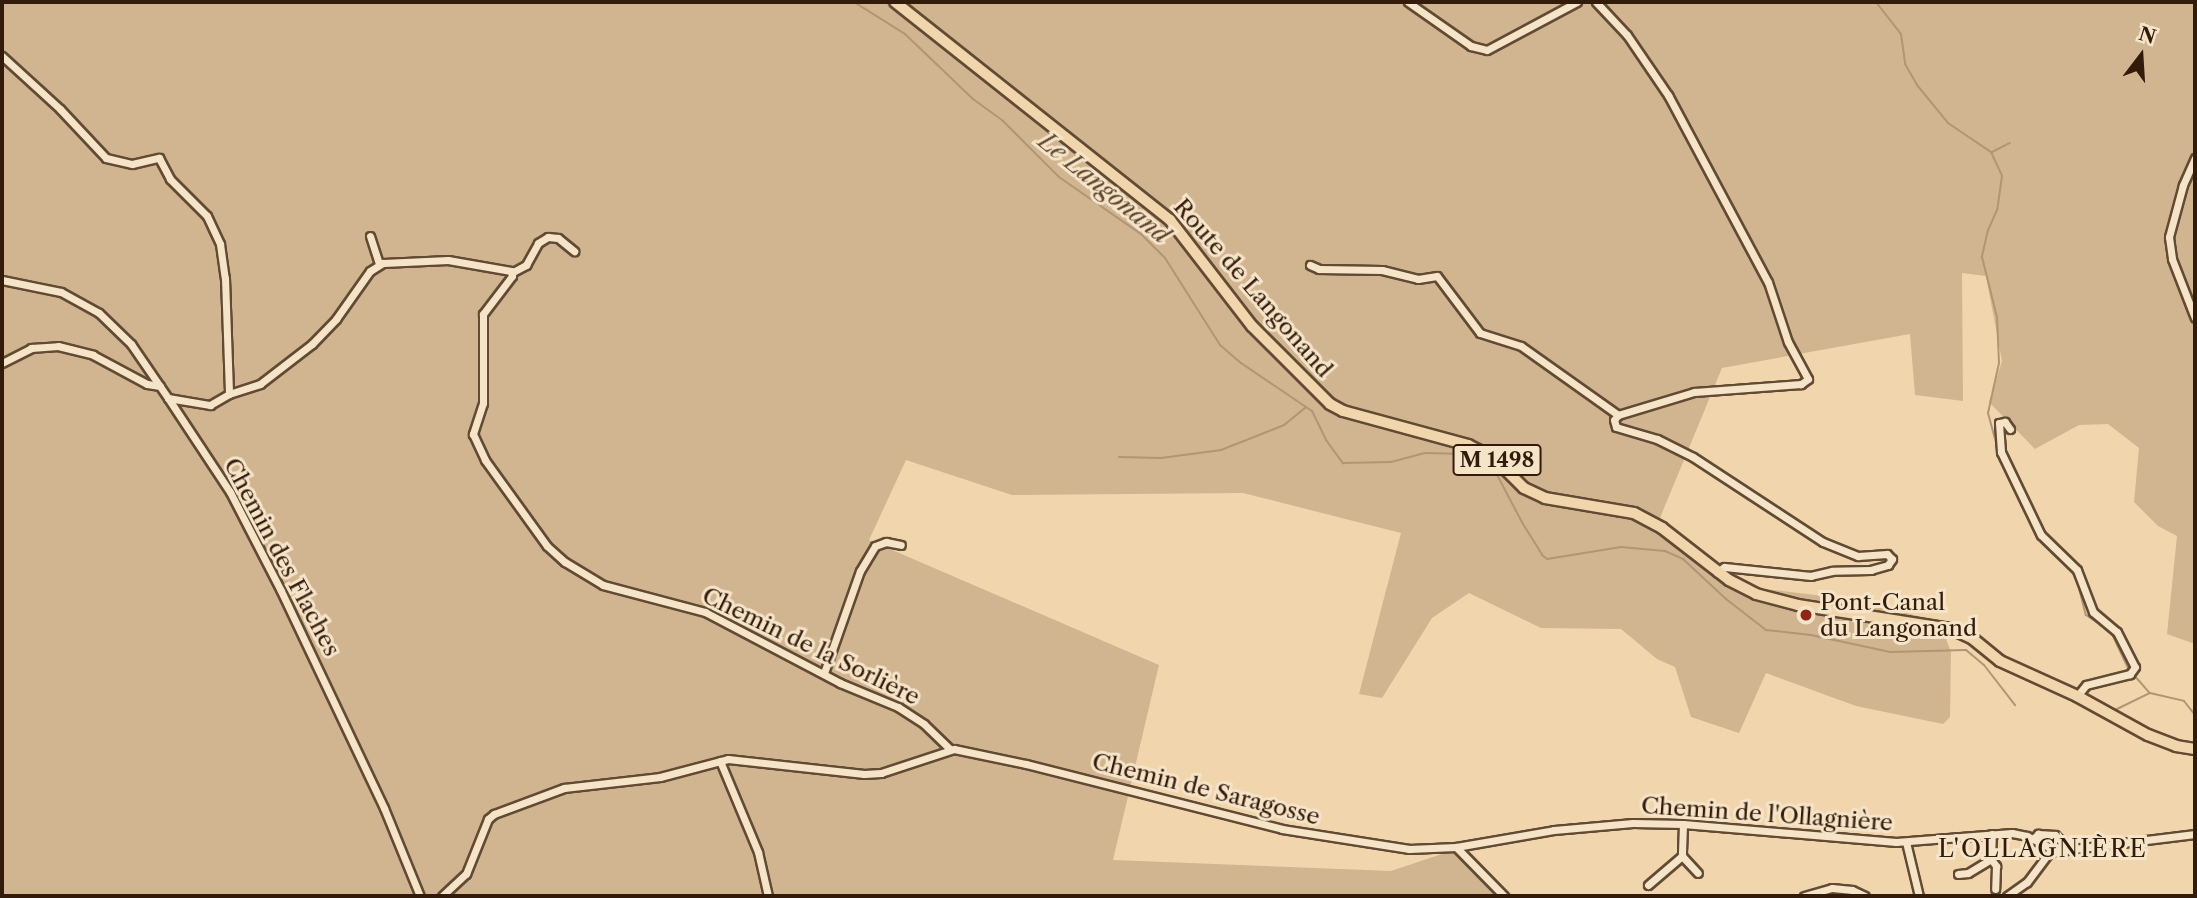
<!DOCTYPE html>
<html>
<head>
<meta charset="utf-8">
<style>
  body { margin:0 }
  #map { position:relative; width:2197px; height:898px; overflow:hidden; background:#f1d5ac; font-family:"Libre Caslon Text",serif }
  div>[style] { position:absolute }
  [style*='--x'] { left:calc(var(--x)*1px); top:calc(var(--y)*1px); width:calc(var(--w)*1px); rotate:calc(var(--a)*1deg) }
  .green>* { inset:0; background:#d1b591 }
  .stream>* { height:2px; margin:-1px; padding:0 1px; transform-origin:1px; border-radius:1px; background:#b09675 }
  .roads { filter:drop-shadow(2px 0 #624a33) drop-shadow(-2px 0 #624a33) drop-shadow(0 2px #624a33) drop-shadow(0 -2px #624a33) }
  .street>* { height:7px; margin:-3.5px; padding:0 3.5px; transform-origin:3.5px; border-radius:3.5px; background:#f6e4c9 }
  .primary>* { height:10px; margin:-5px; padding:0 5px; transform-origin:5px; border-radius:5px; background:#f1d5ac }
  .dots>* { width:19px; height:19px; translate:-50% -50%; box-sizing:border-box; border:4px solid #f6e4c9; border-radius:50% }
  span { translate:-50% -50%; white-space:nowrap; text-align:center; line-height:1.15; -webkit-text-stroke:6px #f6e4c9; paint-order:stroke }
  .shield-label span { padding:2px 5px; background:#f6e4c9; border:2px solid; border-radius:5px; -webkit-text-stroke-width:0 }
  .shield-label { font-size:21px; color:#331b0b; font-weight:700 }
  .street-label { font-size:23px; color:#331b0b }
  .poi-label { font-size:23px; color:#331b0b }
  .left { translate:0 -50%; text-align:left }
  .water-label { font-size:24px; color:#5f4630; font-style:italic }
  .neighbourhood-label { font-size:24px; color:#331b0b; letter-spacing:2px }
  .frame { position:absolute; inset:0; border:4px solid #331b0b; pointer-events:none }
  .north { position:absolute; left:2106px; top:21px; width:70px; height:70px; -webkit-text-stroke:5px #f6e4c9; paint-order:stroke; rotate:17deg; font-size:19px; font-weight:700; line-height:28px; text-align:center; color:#331b0b }
  .north::after { content:''; display:block; margin:auto; width:24px; height:32px; background:#331b0b; clip-path:polygon(50% 0,100% 100%,50% 72%,0 100%) }
</style>
</head>
<body>
<div id="map">
  <div class="green">
    <div style="clip-path:polygon(2px 2px,2195px 2px,2195px 644px,2167px 634px,2177px 536px,2158px 526px,2134px 502px,2139px 448px,2108px 424px,2079px 425px,2035px 449px,1989px 402px,2002px 361px,1986px 276px,1962px 273px,1963px 401px,1915px 395px,1910px 334px,1722px 368px,1655px 530px,1669px 534px,1740px 586px,1848px 599px,1939px 621px,1951px 652px,1950px 717px,1943px 724px,1856px 706px,1766px 673px,1739px 733px,1691px 717px,1675px 667px,1657px 659px,1621px 629px,1541px 628px,1469px 593px,1432px 618px,1382px 698px,1359px 694px,1401px 533px,1243px 493px,1012px 495px,906px 460px,869px 540px,1159px 665px,1113px 860px,1391px 871px,1451px 851px,1500px 896px,2px 896px)"></div>
  </div>
  <div class="stream">
    <div style="--x:854;--y:2;--w:60;--a:32.1"></div>
    <div style="--x:905;--y:34;--w:94;--a:43.7"></div>
    <div style="--x:973;--y:99;--w:37;--a:36"></div>
    <div style="--x:1003;--y:121;--w:79;--a:45"></div>
    <div style="--x:1059;--y:177;--w:100;--a:34.8"></div>
    <div style="--x:1141;--y:234;--w:34;--a:45"></div>
    <div style="--x:1165;--y:258;--w:103;--a:57.7"></div>
    <div style="--x:1220;--y:345;--w:28;--a:41"></div>
    <div style="--x:1241;--y:363;--w:86;--a:34.1"></div>
    <div style="--x:1312;--y:411;--w:32;--a:64"></div>
    <div style="--x:1326;--y:440;--w:29;--a:54"></div>
    <div style="--x:1343;--y:463;--w:48;--a:-1.2"></div>
    <div style="--x:1391;--y:462;--w:35;--a:-15"></div>
    <div style="--x:1425;--y:453;--w:42;--a:1.4"></div>
    <div style="--x:1467;--y:454;--w:33;--a:31"></div>
    <div style="--x:1495;--y:471;--w:60;--a:62.2"></div>
    <div style="--x:1523;--y:524;--w:36;--a:58"></div>
    <div style="--x:1542;--y:555;--w:6;--a:39"></div>
    <div style="--x:1547;--y:559;--w:75;--a:-9.2"></div>
    <div style="--x:1621;--y:547;--w:44;--a:5.2"></div>
    <div style="--x:1665;--y:551;--w:20;--a:24"></div>
    <div style="--x:1683;--y:559;--w:59;--a:42.9"></div>
    <div style="--x:1726;--y:599;--w:51;--a:37.8"></div>
    <div style="--x:1766;--y:630;--w:45;--a:6.3"></div>
    <div style="--x:1811;--y:635;--w:81;--a:12.1"></div>
    <div style="--x:1890;--y:652;--w:76;--a:-1.5"></div>
    <div style="--x:1966;--y:650;--w:23;--a:40"></div>
    <div style="--x:1984;--y:665;--w:51;--a:52.2"></div>
    <div style="--x:1876;--y:2;--w:41;--a:52"></div>
    <div style="--x:1901;--y:34;--w:30;--a:82"></div>
    <div style="--x:1905;--y:64;--w:24;--a:60"></div>
    <div style="--x:1917;--y:85;--w:49;--a:50.8"></div>
    <div style="--x:1948;--y:123;--w:52;--a:34"></div>
    <div style="--x:1991;--y:152;--w:26;--a:65"></div>
    <div style="--x:2002;--y:176;--w:34;--a:98"></div>
    <div style="--x:1997;--y:210;--w:22;--a:114"></div>
    <div style="--x:1988;--y:230;--w:28;--a:103"></div>
    <div style="--x:1982;--y:257;--w:62;--a:76"></div>
    <div style="--x:1997;--y:317;--w:46;--a:87.5"></div>
    <div style="--x:1999;--y:363;--w:51;--a:102.4"></div>
    <div style="--x:1988;--y:413;--w:34;--a:75"></div>
    <div style="--x:1992;--y:152;--w:20;--a:-27"></div>
    <div style="--x:1119;--y:457;--w:42;--a:1.4"></div>
    <div style="--x:1161;--y:458;--w:61;--a:-7.6"></div>
    <div style="--x:1221;--y:450;--w:68;--a:-21.6"></div>
    <div style="--x:1284;--y:425;--w:28;--a:-39"></div>
    <div style="--x:2044;--y:542;--w:28;--a:46"></div>
    <div style="--x:2078;--y:584;--w:32;--a:76"></div>
    <div style="--x:2086;--y:615;--w:30;--a:34"></div>
    <div style="--x:2111;--y:632;--w:42;--a:64.7"></div>
    <div style="--x:2134;--y:675;--w:23;--a:49"></div>
    <div style="--x:2115;--y:710;--w:39;--a:-26"></div>
    <div style="--x:2150;--y:693;--w:35;--a:13"></div>
    <div style="--x:2184;--y:701;--w:18;--a:52"></div>
  </div>
  <div class="roads">
    <div class="street">
      <div style="--x:1408;--y:2;--w:77;--a:34.9"></div>
      <div style="--x:1471;--y:46;--w:16;--a:14"></div>
      <div style="--x:1487;--y:50;--w:102;--a:-28.1"></div>
      <div style="--x:1596;--y:2;--w:45;--a:46.8"></div>
      <div style="--x:1627;--y:35;--w:73;--a:55.7"></div>
      <div style="--x:1668;--y:95;--w:212;--a:61.9"></div>
      <div style="--x:1768;--y:282;--w:63;--a:71.6"></div>
      <div style="--x:1788;--y:342;--w:42;--a:61.6"></div>
      <div style="--x:1808;--y:379;--w:9;--a:144"></div>
      <div style="--x:1801;--y:384;--w:107;--a:175.7"></div>
      <div style="--x:1694;--y:392;--w:79;--a:163.2"></div>
      <div style="--x:2;--y:56;--w:79;--a:42.4"></div>
      <div style="--x:60;--y:109;--w:67;--a:46.8"></div>
      <div style="--x:106;--y:158;--w:27;--a:13"></div>
      <div style="--x:132;--y:164;--w:28;--a:-13"></div>
      <div style="--x:159;--y:158;--w:24;--a:62"></div>
      <div style="--x:170;--y:179;--w:52;--a:45"></div>
      <div style="--x:207;--y:216;--w:31;--a:65"></div>
      <div style="--x:220;--y:244;--w:34;--a:82"></div>
      <div style="--x:225;--y:278;--w:116;--a:88"></div>
      <div style="--x:2195;--y:158;--w:30;--a:114"></div>
      <div style="--x:2183;--y:185;--w:54;--a:105.1"></div>
      <div style="--x:2169;--y:237;--w:22;--a:82"></div>
      <div style="--x:2172;--y:259;--w:63;--a:68.7"></div>
      <div style="--x:370;--y:236;--w:29;--a:72"></div>
      <div style="--x:1310;--y:265;--w:10;--a:24"></div>
      <div style="--x:1319;--y:269;--w:63;--a:0.9"></div>
      <div style="--x:1382;--y:270;--w:37;--a:14"></div>
      <div style="--x:1418;--y:279;--w:19;--a:-9"></div>
      <div style="--x:1437;--y:276;--w:71;--a:53"></div>
      <div style="--x:1480;--y:333;--w:43;--a:17.6"></div>
      <div style="--x:1521;--y:346;--w:119;--a:35.4"></div>
      <div style="--x:513;--y:272;--w:15;--a:-28"></div>
      <div style="--x:526;--y:265;--w:25;--a:-61"></div>
      <div style="--x:538;--y:243;--w:12;--a:-31"></div>
      <div style="--x:548;--y:237;--w:10;--a:6"></div>
      <div style="--x:558;--y:238;--w:21;--a:39"></div>
      <div style="--x:2;--y:280;--w:60;--a:11.5"></div>
      <div style="--x:61;--y:292;--w:43;--a:28.9"></div>
      <div style="--x:99;--y:313;--w:45;--a:44.1"></div>
      <div style="--x:131;--y:344;--w:65;--a:55.6"></div>
      <div style="--x:168;--y:398;--w:113;--a:56.6"></div>
      <div style="--x:230;--y:492;--w:111;--a:62.7"></div>
      <div style="--x:281;--y:591;--w:240;--a:64.6"></div>
      <div style="--x:384;--y:808;--w:95;--a:67.8"></div>
      <div style="--x:2;--y:363;--w:33;--a:-27"></div>
      <div style="--x:31;--y:348;--w:27;--a:-4"></div>
      <div style="--x:58;--y:346;--w:36;--a:14"></div>
      <div style="--x:93;--y:355;--w:61;--a:28.2"></div>
      <div style="--x:147;--y:384;--w:13;--a:9"></div>
      <div style="--x:168;--y:398;--w:43;--a:9.5"></div>
      <div style="--x:210;--y:405;--w:22;--a:-30"></div>
      <div style="--x:229;--y:394;--w:33;--a:-18"></div>
      <div style="--x:260;--y:384;--w:66;--a:-37.6"></div>
      <div style="--x:312;--y:344;--w:35;--a:-46"></div>
      <div style="--x:336;--y:319;--w:59;--a:-54.7"></div>
      <div style="--x:370;--y:271;--w:15;--a:-32"></div>
      <div style="--x:383;--y:263;--w:65;--a:-2.6"></div>
      <div style="--x:448;--y:260;--w:64;--a:9.9"></div>
      <div style="--x:511;--y:271;--w:5;--a:79"></div>
      <div style="--x:512;--y:276;--w:48;--a:127.3"></div>
      <div style="--x:483;--y:314;--w:89;--a:90"></div>
      <div style="--x:483;--y:403;--w:33;--a:108"></div>
      <div style="--x:473;--y:434;--w:29;--a:65"></div>
      <div style="--x:485;--y:460;--w:106;--a:54.2"></div>
      <div style="--x:547;--y:546;--w:24;--a:42"></div>
      <div style="--x:565;--y:562;--w:44;--a:31.2"></div>
      <div style="--x:603;--y:585;--w:106;--a:14.8"></div>
      <div style="--x:705;--y:612;--w:153;--a:27.7"></div>
      <div style="--x:840;--y:683;--w:63;--a:22.5"></div>
      <div style="--x:898;--y:707;--w:31;--a:33"></div>
      <div style="--x:924;--y:724;--w:36;--a:44"></div>
      <div style="--x:1618;--y:415;--w:6;--a:129"></div>
      <div style="--x:1614;--y:420;--w:7;--a:74"></div>
      <div style="--x:1616;--y:427;--w:43;--a:16.3"></div>
      <div style="--x:1657;--y:439;--w:40;--a:26.6"></div>
      <div style="--x:1693;--y:457;--w:155;--a:33.2"></div>
      <div style="--x:1823;--y:542;--w:38;--a:22"></div>
      <div style="--x:1858;--y:556;--w:29;--a:-4"></div>
      <div style="--x:1887;--y:554;--w:7;--a:45"></div>
      <div style="--x:1892;--y:559;--w:7;--a:124"></div>
      <div style="--x:1888;--y:565;--w:18;--a:164"></div>
      <div style="--x:1871;--y:570;--w:39;--a:179"></div>
      <div style="--x:1832;--y:571;--w:22;--a:167"></div>
      <div style="--x:1811;--y:576;--w:87;--a:-174.1"></div>
      <div style="--x:1724;--y:567;--w:9;--a:144"></div>
      <div style="--x:2010;--y:429;--w:9;--a:-126"></div>
      <div style="--x:2005;--y:422;--w:6;--a:171"></div>
      <div style="--x:1999;--y:423;--w:29;--a:86"></div>
      <div style="--x:2001;--y:452;--w:92;--a:64.3"></div>
      <div style="--x:2041;--y:535;--w:50;--a:44.2"></div>
      <div style="--x:2077;--y:570;--w:45;--a:69.1"></div>
      <div style="--x:2093;--y:612;--w:31;--a:40"></div>
      <div style="--x:2117;--y:632;--w:39;--a:63"></div>
      <div style="--x:2135;--y:667;--w:9;--a:126"></div>
      <div style="--x:2130;--y:674;--w:45;--a:166"></div>
      <div style="--x:2086;--y:685;--w:14;--a:129"></div>
      <div style="--x:824;--y:673;--w:108;--a:-70.6"></div>
      <div style="--x:860;--y:571;--w:29;--a:-59"></div>
      <div style="--x:875;--y:546;--w:12;--a:-20"></div>
      <div style="--x:886;--y:542;--w:15;--a:11"></div>
      <div style="--x:720;--y:761;--w:99;--a:67.3"></div>
      <div style="--x:758;--y:852;--w:45;--a:77.2"></div>
      <div style="--x:1683;--y:824;--w:32;--a:92"></div>
      <div style="--x:1682;--y:856;--w:23;--a:47"></div>
      <div style="--x:2034;--y:838;--w:6;--a:-45"></div>
      <div style="--x:2038;--y:834;--w:17;--a:3"></div>
      <div style="--x:2055;--y:835;--w:10;--a:45"></div>
      <div style="--x:2062;--y:842;--w:9;--a:77"></div>
      <div style="--x:1906;--y:842;--w:56;--a:76.5"></div>
      <div style="--x:1456;--y:847;--w:69;--a:45.6"></div>
      <div style="--x:1991;--y:859;--w:9;--a:54"></div>
      <div style="--x:1996;--y:866;--w:23;--a:92"></div>
      <div style="--x:1958;--y:874;--w:10;--a:-6"></div>
      <div style="--x:1968;--y:873;--w:27;--a:-31"></div>
      <div style="--x:1991;--y:859;--w:25;--a:-88"></div>
      <div style="--x:1648;--y:885;--w:45;--a:-40.5"></div>
      <div style="--x:442;--y:896;--w:33;--a:-43"></div>
      <div style="--x:466;--y:874;--w:59;--a:-68.2"></div>
      <div style="--x:488;--y:819;--w:8;--a:-40"></div>
      <div style="--x:494;--y:814;--w:75;--a:-20.4"></div>
      <div style="--x:564;--y:788;--w:97;--a:-6.5"></div>
      <div style="--x:660;--y:777;--w:70;--a:-14.8"></div>
      <div style="--x:728;--y:759;--w:137;--a:6.3"></div>
      <div style="--x:864;--y:774;--w:17;--a:-3"></div>
      <div style="--x:881;--y:773;--w:77;--a:-18.2"></div>
      <div style="--x:954;--y:749;--w:74;--a:11.8"></div>
      <div style="--x:1026;--y:764;--w:264;--a:14.2"></div>
      <div style="--x:1282;--y:829;--w:129;--a:8.9"></div>
      <div style="--x:1409;--y:849;--w:47;--a:-2.4"></div>
      <div style="--x:1456;--y:847;--w:99;--a:-9.8"></div>
      <div style="--x:1554;--y:830;--w:79;--a:-5.1"></div>
      <div style="--x:1633;--y:823;--w:50;--a:1.1"></div>
      <div style="--x:1683;--y:824;--w:214;--a:4.8"></div>
      <div style="--x:1896;--y:842;--w:116;--a:-4.4"></div>
      <div style="--x:2012;--y:833;--w:15;--a:11"></div>
      <div style="--x:2027;--y:836;--w:34;--a:27"></div>
      <div style="--x:2057;--y:851;--w:139;--a:-7"></div>
      <div style="--x:1804;--y:896;--w:29;--a:-16"></div>
      <div style="--x:1832;--y:888;--w:20;--a:6"></div>
      <div style="--x:1852;--y:890;--w:14;--a:25"></div>
      <div style="--x:2007;--y:896;--w:24;--a:-35"></div>
      <div style="--x:2027;--y:882;--w:40;--a:-53"></div>
    </div>
    <div class="primary">
      <div style="--x:895;--y:2;--w:351;--a:38.4"></div>
      <div style="--x:1170;--y:220;--w:134;--a:52.3"></div>
      <div style="--x:1252;--y:326;--w:110;--a:45"></div>
      <div style="--x:1330;--y:404;--w:15;--a:28"></div>
      <div style="--x:1343;--y:411;--w:130;--a:15.2"></div>
      <div style="--x:1468;--y:445;--w:29;--a:27"></div>
      <div style="--x:1494;--y:458;--w:42;--a:45"></div>
      <div style="--x:1524;--y:488;--w:23;--a:25"></div>
      <div style="--x:1545;--y:498;--w:90;--a:9.6"></div>
      <div style="--x:1634;--y:513;--w:32;--a:28"></div>
      <div style="--x:1662;--y:528;--w:85;--a:37.8"></div>
      <div style="--x:1729;--y:580;--w:30;--a:27"></div>
      <div style="--x:1756;--y:594;--w:43;--a:14.7"></div>
      <div style="--x:1798;--y:605;--w:156;--a:8.9"></div>
      <div style="--x:1952;--y:629;--w:23;--a:25"></div>
      <div style="--x:1973;--y:639;--w:35;--a:39"></div>
      <div style="--x:2000;--y:661;--w:85;--a:24.4"></div>
      <div style="--x:2077;--y:696;--w:81;--a:28.8"></div>
      <div style="--x:2148;--y:735;--w:30;--a:21"></div>
      <div style="--x:2176;--y:746;--w:19;--a:9"></div>
    </div>
  </div>
  <div class="dots">
    <div style="left:1806px;top:615px;background:#8f2418"></div>
  </div>
  <div class="shield-label">
    <span style="left:1497px;top:460px">M 1498</span>
  </div>
  <div class="street-label">
    <span style="left:1253px;top:288px;rotate:49deg">Route de Langonand</span>
    <span style="left:282px;top:557px;rotate:62deg">Chemin des Flaches</span>
    <span style="left:811px;top:646px;rotate:26deg">Chemin de la Sorlière</span>
    <span style="left:1206px;top:789px;rotate:14deg">Chemin de Saragosse</span>
    <span style="left:1767px;top:814px;rotate:4deg">Chemin de l'Ollagnière</span>
  </div>
  <div class="poi-label">
    <span class="left" style="left:1820px;top:615px">Pont-Canal<br>du Langonand</span>
  </div>
  <div class="water-label">
    <span style="left:1104px;top:188px;rotate:39deg">Le Langonand</span>
  </div>
  <div class="neighbourhood-label">
    <span style="left:2043px;top:849px">L'OLLAGNIÈRE</span>
  </div>
  <div class="frame"></div>
  <div class="north">N</div>
</div>
</body>
</html>
